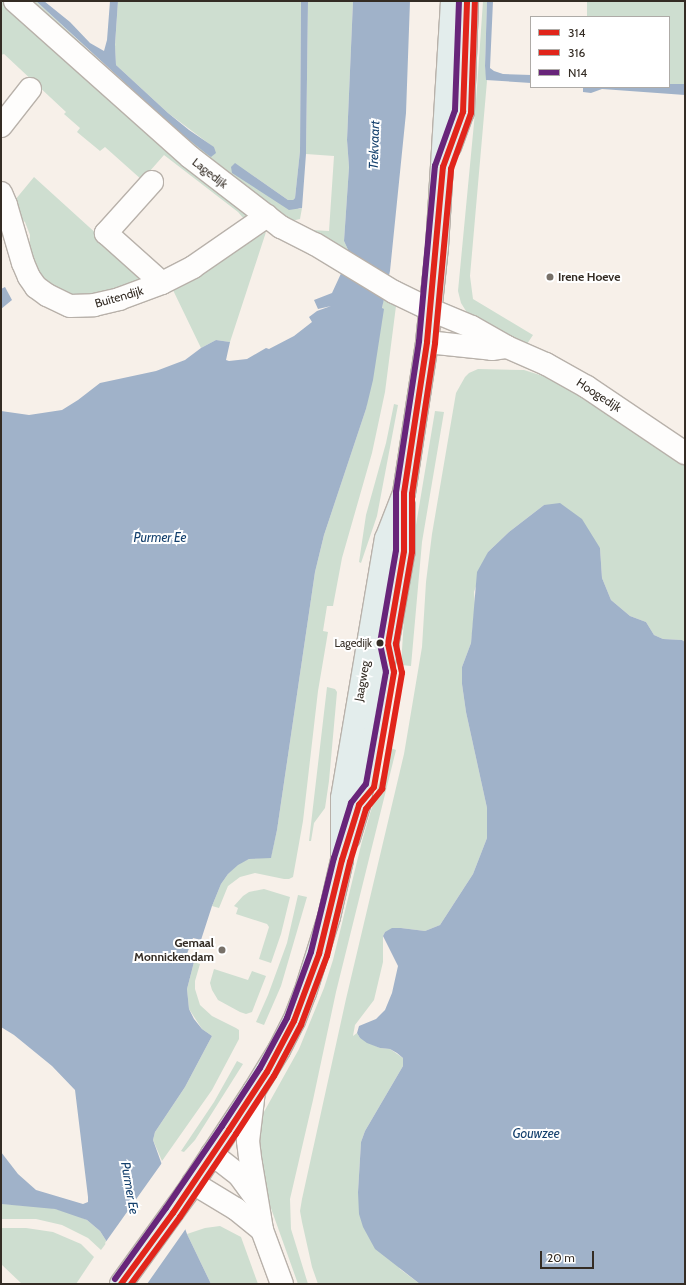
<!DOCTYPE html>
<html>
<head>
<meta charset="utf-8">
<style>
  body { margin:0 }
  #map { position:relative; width:686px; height:1285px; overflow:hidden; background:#f7f0e9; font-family:Cabin,sans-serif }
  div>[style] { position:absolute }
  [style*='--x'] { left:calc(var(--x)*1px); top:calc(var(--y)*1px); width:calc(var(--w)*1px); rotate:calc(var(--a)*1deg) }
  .green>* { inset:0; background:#ceded0 }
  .water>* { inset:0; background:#a0b2c9 }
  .pier>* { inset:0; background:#f7f0e9 }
  .roads { filter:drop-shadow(1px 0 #b8b1aa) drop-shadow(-1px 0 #b8b1aa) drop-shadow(0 1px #b8b1aa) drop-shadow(0 -1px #b8b1aa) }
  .minor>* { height:22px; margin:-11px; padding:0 11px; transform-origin:11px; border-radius:11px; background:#fefdfc }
  .tertiary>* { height:22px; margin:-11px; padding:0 11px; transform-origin:11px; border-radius:11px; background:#fefdfc }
  .primary>* { height:22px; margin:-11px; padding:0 11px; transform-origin:11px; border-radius:11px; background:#e3edec }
  .bus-1>* { height:6px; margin:-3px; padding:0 3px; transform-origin:3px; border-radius:3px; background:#e1251b }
  .bus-2>* { height:6px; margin:-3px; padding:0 3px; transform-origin:3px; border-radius:3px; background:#e1251b }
  .bus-3>* { height:6px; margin:-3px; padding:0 3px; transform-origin:3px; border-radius:3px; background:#68257a }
  .dots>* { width:11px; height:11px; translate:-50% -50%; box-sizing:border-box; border:2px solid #fff; border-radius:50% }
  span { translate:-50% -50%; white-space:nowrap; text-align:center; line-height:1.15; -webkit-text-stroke:4px #fff; paint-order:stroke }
  .bus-label { font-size:11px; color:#342c24 }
  .right { translate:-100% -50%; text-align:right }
  .street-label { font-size:12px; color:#342c24 }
  .poi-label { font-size:12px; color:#342c24; font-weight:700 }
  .left { translate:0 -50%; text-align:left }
  .water-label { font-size:13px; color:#14406d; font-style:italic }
  .frame { position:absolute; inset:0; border:2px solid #342c24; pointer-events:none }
  .legend { position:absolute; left:530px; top:16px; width:140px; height:72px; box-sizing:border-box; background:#fff; border:1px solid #aeaba7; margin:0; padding:5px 7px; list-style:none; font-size:12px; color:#342c24 }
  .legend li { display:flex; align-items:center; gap:8px; height:20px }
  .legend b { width:20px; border:1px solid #aeaba7 }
  .scale { position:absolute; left:540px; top:1251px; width:54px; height:18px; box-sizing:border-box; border:2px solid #342c24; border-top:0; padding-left:5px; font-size:12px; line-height:14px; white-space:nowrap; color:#342c24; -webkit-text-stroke:3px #fff; paint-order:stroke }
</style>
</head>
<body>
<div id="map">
  <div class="green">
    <div style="clip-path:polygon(1px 1px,8px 1px,251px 216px,244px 219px,238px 212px,164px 155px,142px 180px,105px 147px,100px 151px,77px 132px,80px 128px,64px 114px,66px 112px,4px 54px,1px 55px)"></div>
    <div style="clip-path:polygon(21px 1px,36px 1px,147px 104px,216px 149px,168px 113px,116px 65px,115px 46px,118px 1px,301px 1px,300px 151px,295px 198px,293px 200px,288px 200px,235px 163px,299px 209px,302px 208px,300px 219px,287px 222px,269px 211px)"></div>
    <div style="clip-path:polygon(308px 1px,353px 1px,347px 140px,349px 167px,344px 241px,350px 254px,311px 230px,329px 231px,334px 156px,306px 154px)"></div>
    <div style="clip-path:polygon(483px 1px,487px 1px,485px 66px,487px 81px,470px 276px,473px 299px,533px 335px,527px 344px,474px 319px,466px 311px,461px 303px,458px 291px,476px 102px)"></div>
    <div style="clip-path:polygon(587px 1px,685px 1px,685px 84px,669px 84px,669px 17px,587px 17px)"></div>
    <div style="clip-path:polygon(34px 177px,132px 266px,139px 279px,137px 284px,77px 299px,45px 285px,29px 257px,30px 235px,25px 222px,18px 216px,15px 200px)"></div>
    <div style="clip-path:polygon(266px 232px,230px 342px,216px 340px,201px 348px,172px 288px)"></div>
    <div style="clip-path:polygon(384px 296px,395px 303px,396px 306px,385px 392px,372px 453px,342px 558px,333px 606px,327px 606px,323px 631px,328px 632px,318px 691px,303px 821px,293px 877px,289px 879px,284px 879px,255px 873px,240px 877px,228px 886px,219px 908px,212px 906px,221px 884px,228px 874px,238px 864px,249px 859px,271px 857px,277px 830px,315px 572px,324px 535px,366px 409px)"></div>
    <div style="clip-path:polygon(478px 369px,524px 370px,559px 381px,685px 465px,685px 642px,682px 640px,663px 639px,654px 635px,646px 622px,630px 616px,611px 600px,602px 578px,600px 548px,544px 505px,509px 532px,488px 552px,474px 592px,475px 605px,471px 643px,462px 667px,462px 684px,466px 712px,487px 808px,487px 838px,473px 874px,440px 925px,425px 931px,401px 928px,385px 932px,383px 936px,383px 962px,374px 1000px,355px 1025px,353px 1036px,357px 1033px,360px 1038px,380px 1048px,390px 1049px,403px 1058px,403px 1066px,365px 1131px,361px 1142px,358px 1192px,400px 1269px,420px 1284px,318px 1284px,312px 1267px,302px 1222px,300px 1211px,302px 1199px,346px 999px,404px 754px,422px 647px,426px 582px,432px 534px,456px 393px,465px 377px,469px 373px)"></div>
    <div style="clip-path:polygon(394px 404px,398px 405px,377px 516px,361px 563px,359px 562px,366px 515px,386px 443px)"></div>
    <div style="clip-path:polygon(435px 411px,444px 412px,422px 542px,411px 666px,401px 665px,405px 604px,413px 543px)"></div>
    <div style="clip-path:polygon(327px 687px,335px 689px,337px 692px,329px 781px,325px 808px,314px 823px,311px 841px,309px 841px)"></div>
    <div style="clip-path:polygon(391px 748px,396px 750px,336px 992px,313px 1100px,290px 1199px,291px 1229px,308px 1284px,298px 1284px,257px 1169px,260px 1119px,299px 1049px,324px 988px,333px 960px,362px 841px,381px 776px,386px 777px)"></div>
    <div style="clip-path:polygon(264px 889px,290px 897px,281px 934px,271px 963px,259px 959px,269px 927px,267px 924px,236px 914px,238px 908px,234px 906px,243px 896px,249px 892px)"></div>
    <div style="clip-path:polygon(298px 895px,307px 897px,281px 986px,264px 1025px,256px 1022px,268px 995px,287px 943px)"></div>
    <div style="clip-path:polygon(194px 962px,200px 964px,195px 981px,195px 989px,200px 1005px,212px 1016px,236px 1028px,239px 1030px,239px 1039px,212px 1090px,162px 1161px,153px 1140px,155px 1132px,185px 1087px,212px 1036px,202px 1029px,189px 1009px,187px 989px)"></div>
    <div style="clip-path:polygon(214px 969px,248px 980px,252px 971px,266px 976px,252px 1012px,246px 1014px,240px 1012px,218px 1000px,212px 990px,210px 983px)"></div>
    <div style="clip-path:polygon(237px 1061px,243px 1064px,195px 1140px,184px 1152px,181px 1151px,214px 1102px)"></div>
    <div style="clip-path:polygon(1px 1204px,48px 1207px,71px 1213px,87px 1220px,100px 1231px,107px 1242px,101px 1250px,88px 1238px,62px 1225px,36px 1219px,1px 1219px)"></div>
    <div style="clip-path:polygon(220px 1226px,241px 1237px,258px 1284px,211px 1284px,187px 1234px,205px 1228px)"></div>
    <div style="clip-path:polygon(1px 1228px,26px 1228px,53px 1232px,81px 1244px,94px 1257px,76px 1284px,22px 1284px,1px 1264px)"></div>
  </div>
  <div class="water">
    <div style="clip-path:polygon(36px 1px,44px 1px,70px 22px,90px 43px,104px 51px,107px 40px,110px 1px,118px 1px,115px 45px,116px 65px,168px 113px,189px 130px,214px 147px,216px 153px,211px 157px,208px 155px,173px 127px)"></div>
    <div style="clip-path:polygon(301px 1px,308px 1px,306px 154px,302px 208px,289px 210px,232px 173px,231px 167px,235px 163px,288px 200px,293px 200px,295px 198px,300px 151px)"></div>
    <div style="clip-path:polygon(353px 1px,410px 1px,406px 113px,390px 271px,382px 308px,384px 309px,373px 380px,366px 409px,324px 535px,315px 572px,277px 830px,271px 858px,249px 859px,238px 865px,228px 874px,221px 884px,212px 906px,201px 940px,193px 938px,185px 959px,194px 962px,187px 989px,189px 1009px,194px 1019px,202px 1029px,212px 1036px,185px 1087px,155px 1132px,153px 1140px,187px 1234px,211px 1284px,129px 1284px,123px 1265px,107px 1242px,100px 1231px,87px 1220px,55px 1209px,1px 1204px,1px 1152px,18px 1174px,36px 1190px,83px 1204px,88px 1202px,88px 1197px,75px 1090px,52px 1066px,14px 1035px,1px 1027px,1px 411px,29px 415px,62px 410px,78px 400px,100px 383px,156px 371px,185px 360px,201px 348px,216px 340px,230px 342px,226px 360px,229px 361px,247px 359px,266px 348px,269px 349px,294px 336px,312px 322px,309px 317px,317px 311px,331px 306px,318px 309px,314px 300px,332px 293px,350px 254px,344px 241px,349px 167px,347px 140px)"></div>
    <div style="clip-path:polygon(487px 1px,493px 1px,490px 68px,494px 71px,503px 74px,531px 75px,531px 83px,486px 80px,485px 66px)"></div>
    <div style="clip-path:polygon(669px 84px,685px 84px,685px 95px,602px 89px,591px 93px,583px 92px,583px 87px,669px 87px)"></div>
    <div style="clip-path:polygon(5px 287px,12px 300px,1px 309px,1px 289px)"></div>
    <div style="clip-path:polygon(560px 503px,582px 519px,600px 548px,602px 578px,611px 600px,630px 616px,646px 622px,654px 635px,663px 639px,682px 640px,685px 642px,685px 1284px,420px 1284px,375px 1249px,363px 1227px,359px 1214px,358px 1192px,361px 1142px,365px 1131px,403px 1066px,403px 1058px,397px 1053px,390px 1049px,380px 1048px,367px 1043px,360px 1038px,357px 1033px,359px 1026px,376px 1019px,385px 1010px,392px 993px,398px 966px,383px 936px,385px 932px,392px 928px,401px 928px,425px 931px,440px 925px,473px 874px,487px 838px,487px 808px,466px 712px,462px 684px,462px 667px,471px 643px,477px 572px,488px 552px,509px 532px,544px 505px)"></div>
  </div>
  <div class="pier">
    <div style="clip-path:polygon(164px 1160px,187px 1227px,147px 1284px,127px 1284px,121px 1266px,105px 1243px)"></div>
  </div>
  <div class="roads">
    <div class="minor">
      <div style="--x:15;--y:1;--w:234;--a:41.7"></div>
      <div style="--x:190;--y:157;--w:115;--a:37.6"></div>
      <div style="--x:281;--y:227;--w:38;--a:27"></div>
      <div style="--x:315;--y:244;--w:92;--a:31.3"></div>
      <div style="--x:394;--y:292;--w:41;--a:25.9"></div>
      <div style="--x:1;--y:126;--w:47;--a:-51.9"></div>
      <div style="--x:152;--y:182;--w:69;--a:132"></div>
      <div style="--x:106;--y:233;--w:75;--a:41.8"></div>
      <div style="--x:1;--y:193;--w:13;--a:67"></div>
      <div style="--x:6;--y:205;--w:60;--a:73.7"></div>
      <div style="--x:23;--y:263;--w:15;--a:67"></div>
      <div style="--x:29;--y:277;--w:12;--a:55"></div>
      <div style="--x:36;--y:287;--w:14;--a:36"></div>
      <div style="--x:47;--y:295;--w:25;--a:26"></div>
      <div style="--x:70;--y:306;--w:24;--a:-2"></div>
      <div style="--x:94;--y:305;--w:26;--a:-13"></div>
      <div style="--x:119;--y:299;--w:46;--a:-20.4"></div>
      <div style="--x:162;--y:283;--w:35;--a:-27"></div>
      <div style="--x:193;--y:267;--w:90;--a:-34.6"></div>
    </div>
    <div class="tertiary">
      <div style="--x:431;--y:310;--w:44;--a:22.5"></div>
      <div style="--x:472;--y:327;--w:40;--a:29.7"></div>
      <div style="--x:507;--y:347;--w:43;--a:23.6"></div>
      <div style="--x:546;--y:364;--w:47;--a:29.3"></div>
      <div style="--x:587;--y:387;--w:118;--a:34"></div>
      <div style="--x:427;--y:342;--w:65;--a:6.1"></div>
      <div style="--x:492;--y:349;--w:15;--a:-8"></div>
      <div style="--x:254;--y:1091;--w:50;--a:96.8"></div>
      <div style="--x:248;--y:1141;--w:23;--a:83"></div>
      <div style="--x:251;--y:1164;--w:67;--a:80.5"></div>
      <div style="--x:262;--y:1230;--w:58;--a:69.7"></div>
      <div style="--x:212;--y:1154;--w:34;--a:38"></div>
      <div style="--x:239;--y:1175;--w:26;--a:54"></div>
      <div style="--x:193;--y:1183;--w:50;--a:31.2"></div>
      <div style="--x:236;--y:1209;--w:33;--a:39"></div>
    </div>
    <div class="primary">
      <div style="--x:450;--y:147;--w:37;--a:-70"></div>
      <div style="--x:463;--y:112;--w:111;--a:-87.9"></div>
      <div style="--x:349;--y:838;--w:34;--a:-73"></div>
      <div style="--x:359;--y:805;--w:258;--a:-80"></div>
      <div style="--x:404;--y:551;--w:45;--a:-90"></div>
      <div style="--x:121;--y:1284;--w:111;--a:-54.2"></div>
      <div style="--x:186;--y:1194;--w:123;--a:-56.6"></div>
      <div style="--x:254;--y:1091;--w:48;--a:-58.6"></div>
      <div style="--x:279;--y:1050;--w:33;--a:-63"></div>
      <div style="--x:294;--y:1021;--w:30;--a:-69"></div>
      <div style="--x:305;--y:993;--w:80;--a:-72.5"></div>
      <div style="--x:329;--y:917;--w:58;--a:-77.2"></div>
      <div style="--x:342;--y:860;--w:62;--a:-90"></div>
      <div style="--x:342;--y:798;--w:263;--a:-80.4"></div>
      <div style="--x:386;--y:539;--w:49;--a:-68.6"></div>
      <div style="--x:404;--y:493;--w:153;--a:-81.3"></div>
      <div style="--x:427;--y:342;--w:96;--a:-84"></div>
      <div style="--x:437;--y:247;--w:246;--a:-86.5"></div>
    </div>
  </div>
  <div class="bus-1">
    <div style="--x:121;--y:1284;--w:88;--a:-53.8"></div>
    <div style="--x:173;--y:1213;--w:100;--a:-56"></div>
    <div style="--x:229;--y:1130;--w:69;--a:-56.8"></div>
    <div style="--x:267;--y:1072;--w:58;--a:-62.1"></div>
    <div style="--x:294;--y:1021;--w:72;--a:-69.5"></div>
    <div style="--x:319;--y:954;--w:97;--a:-76.3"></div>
    <div style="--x:342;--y:860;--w:58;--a:-72.8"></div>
    <div style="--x:359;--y:805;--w:23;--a:-50"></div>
    <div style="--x:374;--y:787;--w:117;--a:-80.1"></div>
    <div style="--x:394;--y:672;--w:29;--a:-102"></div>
    <div style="--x:388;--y:644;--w:94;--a:-80.2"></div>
    <div style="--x:404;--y:551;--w:58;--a:-90"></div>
    <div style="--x:404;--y:493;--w:153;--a:-81.3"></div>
    <div style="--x:427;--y:342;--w:176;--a:-84.8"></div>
    <div style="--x:443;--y:167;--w:59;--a:-70"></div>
    <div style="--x:463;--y:112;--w:111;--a:-87.9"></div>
  </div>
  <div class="bus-2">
    <div style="--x:131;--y:1284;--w:83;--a:-53.8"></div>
    <div style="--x:180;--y:1217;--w:100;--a:-56"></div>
    <div style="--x:236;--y:1134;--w:69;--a:-56.8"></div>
    <div style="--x:274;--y:1076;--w:58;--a:-62.1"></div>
    <div style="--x:301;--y:1025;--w:74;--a:-69.4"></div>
    <div style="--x:327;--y:956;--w:97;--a:-76.3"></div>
    <div style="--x:350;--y:862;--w:55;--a:-73.2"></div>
    <div style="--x:366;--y:809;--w:26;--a:-51"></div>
    <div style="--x:382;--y:789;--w:118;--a:-80.2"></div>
    <div style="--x:402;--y:673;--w:30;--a:-102"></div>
    <div style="--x:396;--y:644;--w:93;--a:-80.1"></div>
    <div style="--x:412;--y:552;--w:58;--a:-90"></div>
    <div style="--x:412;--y:494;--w:153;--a:-81.3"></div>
    <div style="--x:435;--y:343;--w:175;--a:-84.7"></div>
    <div style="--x:451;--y:169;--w:59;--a:-70.3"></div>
    <div style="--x:471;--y:113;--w:112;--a:-88"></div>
  </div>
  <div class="bus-3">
    <div style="--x:115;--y:1279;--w:87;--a:-54.3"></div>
    <div style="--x:166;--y:1208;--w:99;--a:-55.7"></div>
    <div style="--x:222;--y:1126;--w:69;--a:-56.8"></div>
    <div style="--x:260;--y:1068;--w:57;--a:-61.6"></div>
    <div style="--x:287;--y:1018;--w:70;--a:-70"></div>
    <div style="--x:311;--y:952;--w:97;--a:-76.3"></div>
    <div style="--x:334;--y:858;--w:58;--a:-72.8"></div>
    <div style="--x:351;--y:803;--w:24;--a:-52"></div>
    <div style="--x:366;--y:784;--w:114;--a:-79.9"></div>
    <div style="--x:386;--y:672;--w:30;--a:-102"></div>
    <div style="--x:380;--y:643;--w:94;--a:-80.2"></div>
    <div style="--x:396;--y:550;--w:58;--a:-90"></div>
    <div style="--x:396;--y:492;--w:153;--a:-81.3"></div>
    <div style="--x:419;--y:341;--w:176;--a:-84.8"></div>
    <div style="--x:435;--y:166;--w:59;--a:-70.3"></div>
    <div style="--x:455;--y:110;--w:109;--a:-87.9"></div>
  </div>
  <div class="dots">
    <div style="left:550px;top:277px;background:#787169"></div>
    <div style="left:380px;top:643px;background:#342c24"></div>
    <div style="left:222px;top:950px;background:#787169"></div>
  </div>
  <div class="bus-label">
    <span class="right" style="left:372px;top:643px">Lagedijk</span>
  </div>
  <div class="street-label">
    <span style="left:210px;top:173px;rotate:38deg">Lagedijk</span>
    <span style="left:119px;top:297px;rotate:-16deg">Buitendijk</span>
    <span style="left:599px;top:395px;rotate:33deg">Hoogedijk</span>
    <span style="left:362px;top:681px;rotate:-80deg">Jaagweg</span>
  </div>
  <div class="poi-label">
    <span class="left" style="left:558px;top:277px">Irene Hoeve</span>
    <span class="right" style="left:214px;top:950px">Gemaal<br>Monnickendam</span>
  </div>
  <div class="water-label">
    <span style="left:374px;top:145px;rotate:-88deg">Trekvaart</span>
    <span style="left:160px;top:537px">Purmer Ee</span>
    <span style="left:536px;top:1133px">Gouwzee</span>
    <span style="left:130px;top:1188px;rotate:80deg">Purmer Ee</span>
  </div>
  <div class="frame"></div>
  <ul class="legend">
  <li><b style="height:5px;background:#e1251b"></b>314</li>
  <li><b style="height:5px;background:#e1251b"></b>316</li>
  <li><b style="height:5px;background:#68257a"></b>N14</li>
  </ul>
  <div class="scale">20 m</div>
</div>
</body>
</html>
